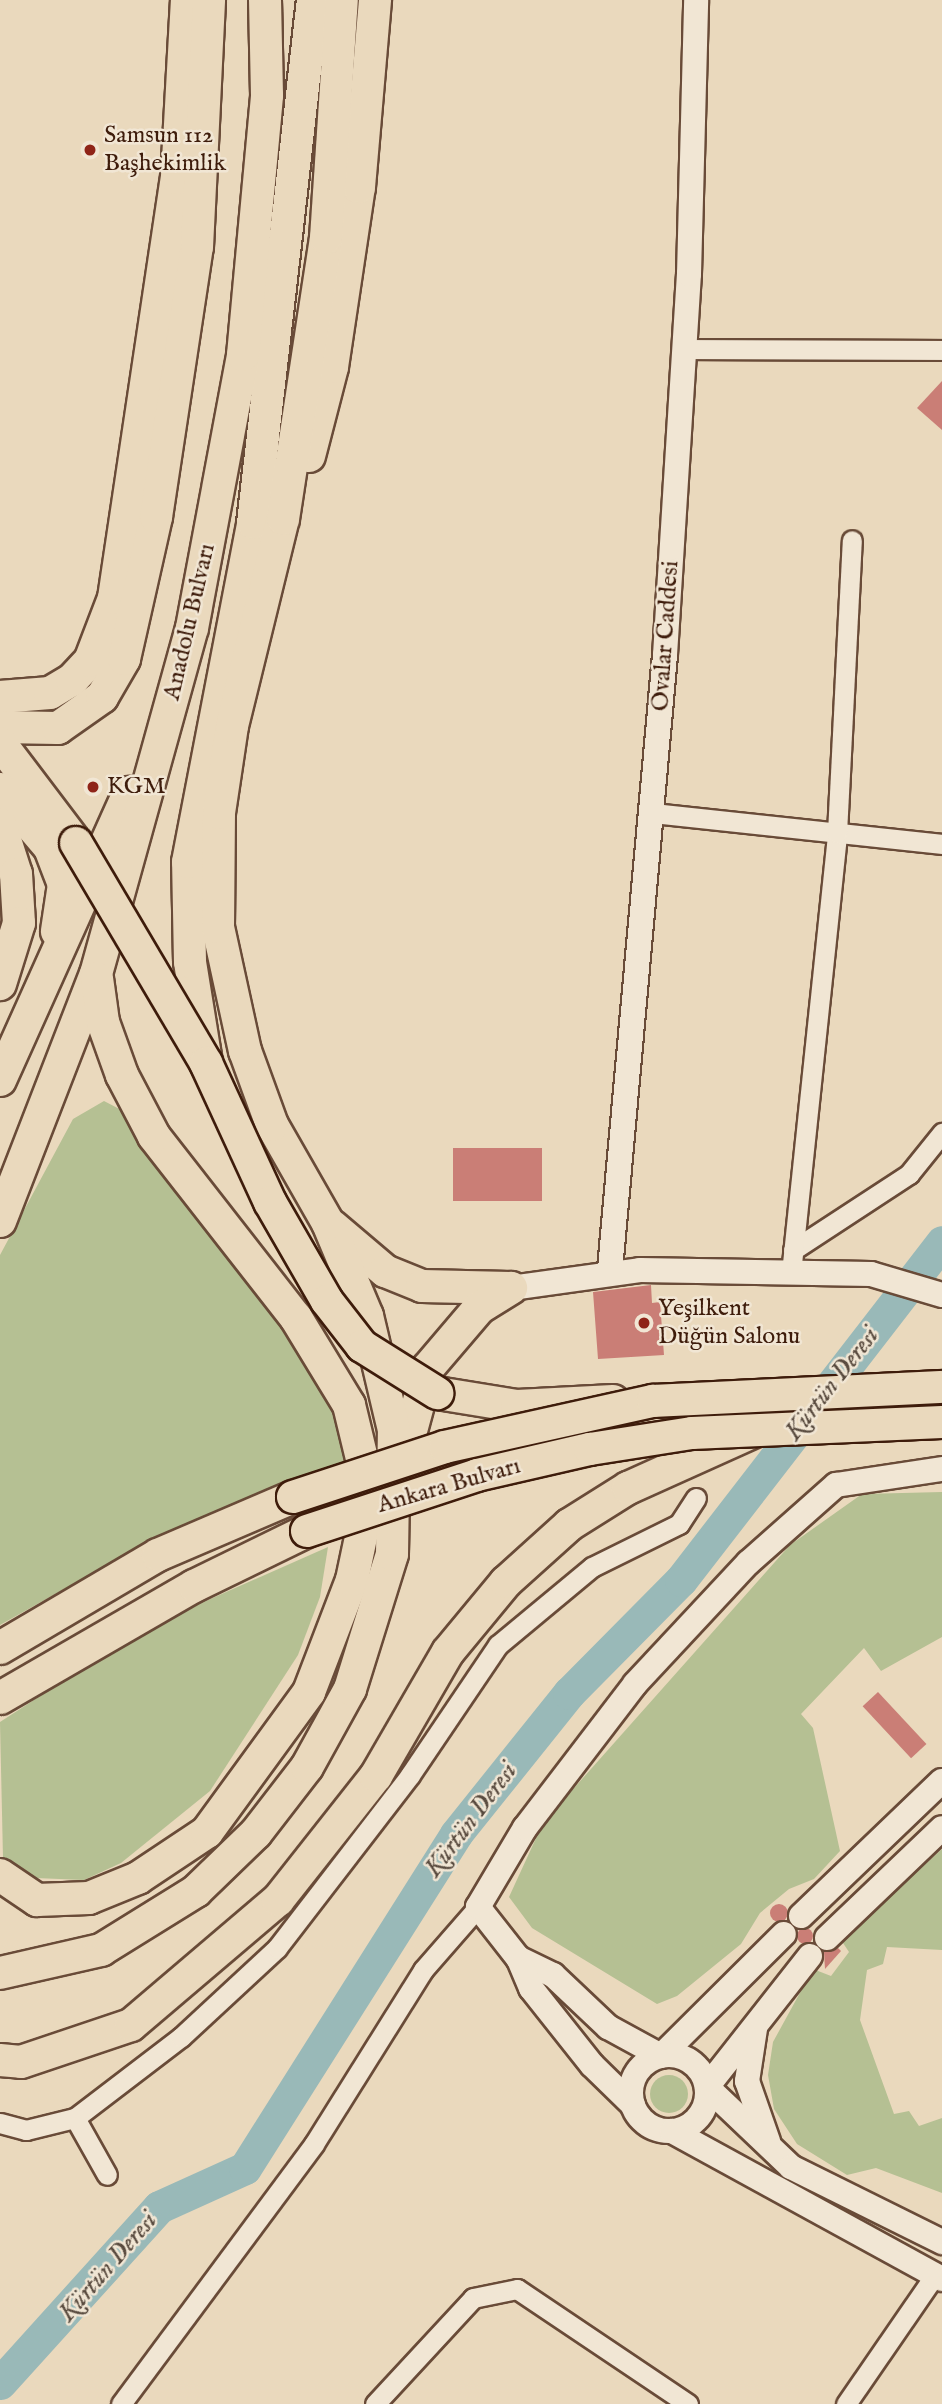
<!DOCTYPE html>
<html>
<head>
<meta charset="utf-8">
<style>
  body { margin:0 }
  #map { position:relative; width:942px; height:2404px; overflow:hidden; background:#ead9bd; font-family:"IM FELL English",serif }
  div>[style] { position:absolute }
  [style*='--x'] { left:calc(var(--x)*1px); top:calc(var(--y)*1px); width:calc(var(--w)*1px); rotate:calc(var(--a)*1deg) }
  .green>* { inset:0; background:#b5c093 }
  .round { border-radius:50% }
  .river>* { height:33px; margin:-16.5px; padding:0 16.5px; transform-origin:16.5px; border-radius:16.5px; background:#99b9b8 }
  .building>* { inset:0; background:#ca7e76; transform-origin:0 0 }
  .roads { filter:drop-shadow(2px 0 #694b38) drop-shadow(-2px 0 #694b38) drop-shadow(0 2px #694b38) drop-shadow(0 -2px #694b38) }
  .minor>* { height:19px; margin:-9.5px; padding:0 9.5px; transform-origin:9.5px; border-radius:9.5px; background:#f1e6d4 }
  .tertiary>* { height:24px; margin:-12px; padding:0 12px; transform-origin:12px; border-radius:12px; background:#f1e6d4 }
  .tertiary>.ring { margin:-12px; padding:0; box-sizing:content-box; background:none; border:24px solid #f1e6d4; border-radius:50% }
  .trunk>* { height:32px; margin:-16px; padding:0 16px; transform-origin:16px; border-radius:16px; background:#ead9bd }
  .bridges { filter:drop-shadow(2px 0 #3e1c0b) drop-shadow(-2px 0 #3e1c0b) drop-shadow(0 2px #3e1c0b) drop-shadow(0 -2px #3e1c0b) }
  .trunk-bridge>* { height:32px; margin:-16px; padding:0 16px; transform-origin:16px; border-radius:16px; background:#ead9bd }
  .dots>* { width:19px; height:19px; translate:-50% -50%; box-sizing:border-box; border:4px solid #f1e6d4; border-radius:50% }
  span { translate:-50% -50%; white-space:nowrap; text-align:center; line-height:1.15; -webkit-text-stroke:5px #f1e6d4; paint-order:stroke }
  .poi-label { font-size:24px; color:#3e1c0b }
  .left { translate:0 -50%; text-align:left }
  .street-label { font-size:24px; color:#3e1c0b }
  .water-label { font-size:26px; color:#594b3f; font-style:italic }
</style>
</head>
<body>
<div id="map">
  <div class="green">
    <div style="clip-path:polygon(104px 1101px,129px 1114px,340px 1405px,346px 1469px,153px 1539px,0 1625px,0 1255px,73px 1119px)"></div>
    <div style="clip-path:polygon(942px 1492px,942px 1637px,881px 1671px,864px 1648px,801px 1714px,813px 1728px,840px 1851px,814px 1879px,789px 1889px,760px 1913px,741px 1944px,677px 1996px,657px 2004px,532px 1928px,509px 1897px,543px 1823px,790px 1545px,862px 1494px)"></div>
    <div style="clip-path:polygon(328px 1547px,320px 1597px,298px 1655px,210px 1791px,121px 1863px,84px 1880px,35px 1878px,3px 1858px,0 1722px,145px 1628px)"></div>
    <div style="clip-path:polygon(942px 1849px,942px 1950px,887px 1947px,883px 1964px,867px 1970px,860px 2020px,894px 2114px,909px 2111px,919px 2126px,942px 2118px,942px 2193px,876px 2168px,847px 2175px,797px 2144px,774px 2109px,768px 2075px,773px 2042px,813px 1969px,831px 1976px,849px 1952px,841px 1940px)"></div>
    <div class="round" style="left:650px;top:2075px;width:38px;height:38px"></div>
  </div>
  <div class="river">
    <div style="--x:0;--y:2383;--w:237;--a:-47.9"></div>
    <div style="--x:159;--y:2207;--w:94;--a:-24.4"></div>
    <div style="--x:245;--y:2168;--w:395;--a:-57.7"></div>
    <div style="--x:456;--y:1834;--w:181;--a:-51.3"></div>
    <div style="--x:569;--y:1693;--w:159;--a:-45.3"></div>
    <div style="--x:681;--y:1580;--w:427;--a:-52.3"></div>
  </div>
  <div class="building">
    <div style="clip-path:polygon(942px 381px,942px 430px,917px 408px)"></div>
    <div style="left:453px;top:1148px;width:89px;height:53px"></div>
    <div style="clip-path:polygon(651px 1285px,652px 1303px,660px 1302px,664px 1355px,598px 1359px,593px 1292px)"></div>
    <div style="left:878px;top:1692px;width:71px;height:21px;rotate:47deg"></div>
    <div class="round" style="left:770px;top:1904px;width:18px;height:18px"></div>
    <div class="round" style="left:797px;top:1928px;width:16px;height:16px"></div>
    <div style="clip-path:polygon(838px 1948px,841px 1951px,825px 1969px,824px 1952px)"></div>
  </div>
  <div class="roads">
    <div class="minor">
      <div style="--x:685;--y:349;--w:257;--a:0.2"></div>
      <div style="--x:653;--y:813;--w:291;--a:6.1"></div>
      <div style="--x:793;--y:1250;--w:139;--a:-33.2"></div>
      <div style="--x:909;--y:1174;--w:53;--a:-51.2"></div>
      <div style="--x:791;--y:1273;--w:442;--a:-84"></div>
      <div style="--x:837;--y:833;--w:293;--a:-87.1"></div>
      <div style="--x:75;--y:2118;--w:133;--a:-37.4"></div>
      <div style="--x:181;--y:2037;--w:131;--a:-42.8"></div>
      <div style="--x:277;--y:1948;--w:218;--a:-52.4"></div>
      <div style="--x:410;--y:1775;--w:157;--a:-55.9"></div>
      <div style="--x:498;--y:1645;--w:122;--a:-39.7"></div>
      <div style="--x:592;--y:1567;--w:97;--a:-26.3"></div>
      <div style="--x:679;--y:1524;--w:31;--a:-57"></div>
      <div style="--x:0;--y:2123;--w:27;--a:15"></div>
      <div style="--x:26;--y:2130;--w:50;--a:-13.8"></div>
      <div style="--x:75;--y:2118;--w:65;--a:60.7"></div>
      <div style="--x:121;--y:2404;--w:324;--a:-53.4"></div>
      <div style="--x:314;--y:2144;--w:205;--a:-57.9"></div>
      <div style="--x:423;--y:1970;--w:84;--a:-48.9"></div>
      <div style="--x:375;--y:2404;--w:144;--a:-47.2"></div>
      <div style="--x:473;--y:2298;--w:45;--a:-11.6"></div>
      <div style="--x:517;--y:2289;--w:206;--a:33.9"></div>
      <div style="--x:846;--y:2404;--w:157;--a:-55.4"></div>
    </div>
    <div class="tertiary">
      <div style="--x:610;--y:1269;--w:616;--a:-84.88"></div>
      <div style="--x:665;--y:655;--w:382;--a:-86.4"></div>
      <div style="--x:689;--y:274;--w:274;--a:-88.5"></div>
      <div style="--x:511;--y:1288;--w:130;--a:-7.9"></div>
      <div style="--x:640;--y:1270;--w:231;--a:1"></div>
      <div style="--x:871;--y:1274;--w:74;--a:16.5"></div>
      <div style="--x:801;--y:1916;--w:195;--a:-43.8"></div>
      <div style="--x:827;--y:1938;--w:159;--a:-43.7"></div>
      <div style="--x:810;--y:1956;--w:167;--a:128.2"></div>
      <div style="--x:707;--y:2087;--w:116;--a:43.6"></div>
      <div style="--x:791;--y:2167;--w:169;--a:26.4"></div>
      <div style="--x:518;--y:1958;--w:39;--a:26"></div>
      <div style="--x:553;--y:1975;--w:76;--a:43.4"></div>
      <div style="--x:608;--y:2027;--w:60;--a:28.7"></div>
      <div style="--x:661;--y:2056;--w:173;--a:-44.8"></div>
      <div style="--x:755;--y:2029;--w:53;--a:98.7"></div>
      <div style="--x:747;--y:2081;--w:64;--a:70.7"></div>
      <div class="ring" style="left:631px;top:2055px;width:52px;height:52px"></div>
      <div style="--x:633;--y:2105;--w:57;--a:-135.7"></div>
      <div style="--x:592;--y:2065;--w:98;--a:-128.4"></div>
      <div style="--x:531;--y:1988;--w:33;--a:-113"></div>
      <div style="--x:518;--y:1958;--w:65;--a:-128.1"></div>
      <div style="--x:478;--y:1907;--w:92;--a:-59.3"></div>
      <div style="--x:525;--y:1828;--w:181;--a:-52.6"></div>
      <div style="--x:635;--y:1684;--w:166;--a:-47"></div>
      <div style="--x:748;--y:1563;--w:118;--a:-41.6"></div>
      <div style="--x:836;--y:1485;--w:107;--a:-8.6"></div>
      <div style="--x:672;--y:2131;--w:308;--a:28.7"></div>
    </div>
    <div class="trunk">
      <div style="--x:309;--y:456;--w:92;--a:-75.5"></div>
      <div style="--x:332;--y:367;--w:182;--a:-81.5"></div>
      <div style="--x:359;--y:187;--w:188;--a:-85.1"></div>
      <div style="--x:0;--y:697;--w:50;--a:-4.6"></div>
      <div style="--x:50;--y:693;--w:26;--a:-31"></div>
      <div style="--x:72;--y:680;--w:26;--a:-47"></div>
      <div style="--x:90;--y:661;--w:67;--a:-69.1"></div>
      <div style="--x:114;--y:598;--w:425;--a:-81.5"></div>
      <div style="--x:177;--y:178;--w:178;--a:-86.8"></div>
      <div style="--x:0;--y:727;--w:58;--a:1"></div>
      <div style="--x:58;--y:728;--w:54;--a:-35.2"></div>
      <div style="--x:102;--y:697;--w:44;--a:-59.9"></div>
      <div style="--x:124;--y:659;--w:146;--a:-77.3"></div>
      <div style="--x:156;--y:517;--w:273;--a:-81.4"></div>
      <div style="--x:197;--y:247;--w:247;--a:-87.2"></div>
      <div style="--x:0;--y:743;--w:126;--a:52.8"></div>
      <div style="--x:0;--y:789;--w:77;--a:49.7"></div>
      <div style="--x:50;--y:848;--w:39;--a:69"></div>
      <div style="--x:64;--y:884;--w:48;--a:98.5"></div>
      <div style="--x:0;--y:824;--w:52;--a:72.3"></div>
      <div style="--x:16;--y:874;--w:49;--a:86.5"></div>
      <div style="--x:19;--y:923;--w:64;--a:107.3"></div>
      <div style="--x:206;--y:1062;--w:101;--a:-99.1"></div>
      <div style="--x:190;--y:962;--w:100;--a:-91.1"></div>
      <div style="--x:188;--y:862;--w:345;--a:-79.1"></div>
      <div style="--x:253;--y:523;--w:526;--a:-83.46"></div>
      <div style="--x:0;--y:1080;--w:315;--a:-65.8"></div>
      <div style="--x:0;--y:1221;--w:265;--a:-68.8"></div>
      <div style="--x:96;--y:974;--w:359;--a:-74.5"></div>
      <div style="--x:192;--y:628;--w:278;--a:-79.4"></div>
      <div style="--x:243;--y:355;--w:261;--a:-84.7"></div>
      <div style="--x:267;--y:95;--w:95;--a:-91.2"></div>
      <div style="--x:332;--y:1226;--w:70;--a:40.3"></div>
      <div style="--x:385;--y:1271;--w:40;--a:22"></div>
      <div style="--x:422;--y:1286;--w:88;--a:1.3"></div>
      <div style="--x:437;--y:1393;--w:81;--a:9.2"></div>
      <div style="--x:517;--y:1406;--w:96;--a:-3"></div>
      <div style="--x:405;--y:1453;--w:88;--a:-74.9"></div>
      <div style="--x:428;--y:1368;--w:79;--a:-49.6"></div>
      <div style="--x:479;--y:1308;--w:38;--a:-32"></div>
      <div style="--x:0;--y:1648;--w:183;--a:-30.5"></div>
      <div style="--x:158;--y:1555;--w:147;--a:-23.2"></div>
      <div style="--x:0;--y:1698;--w:224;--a:-30"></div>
      <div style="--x:194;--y:1586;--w:126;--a:-26"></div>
      <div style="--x:0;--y:1875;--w:45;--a:34"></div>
      <div style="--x:37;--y:1900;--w:52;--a:-2.2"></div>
      <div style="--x:89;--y:1898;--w:53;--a:-22.2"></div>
      <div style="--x:138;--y:1878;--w:83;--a:-33.7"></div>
      <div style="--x:207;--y:1832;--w:173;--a:-53.9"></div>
      <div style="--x:309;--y:1692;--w:120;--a:-69"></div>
      <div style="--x:352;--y:1580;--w:58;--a:-78.1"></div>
      <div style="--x:364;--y:1523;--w:56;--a:-90"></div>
      <div style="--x:364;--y:1467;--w:64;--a:-103.6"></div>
      <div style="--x:349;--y:1405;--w:102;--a:-121.3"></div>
      <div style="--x:296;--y:1318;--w:231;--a:-128"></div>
      <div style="--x:154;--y:1136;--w:69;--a:-117.7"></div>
      <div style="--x:122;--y:1075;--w:56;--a:-109.7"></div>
      <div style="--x:103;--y:1022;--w:44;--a:-97.8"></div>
      <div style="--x:0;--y:1973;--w:104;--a:-12.8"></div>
      <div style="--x:101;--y:1950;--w:112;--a:-31.8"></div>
      <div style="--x:196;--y:1891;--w:83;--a:-44"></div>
      <div style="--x:256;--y:1833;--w:83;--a:-52.3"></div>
      <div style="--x:307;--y:1767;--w:89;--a:-61.1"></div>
      <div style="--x:350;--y:1689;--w:141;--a:-72.7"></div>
      <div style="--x:392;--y:1554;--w:124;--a:-89.1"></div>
      <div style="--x:394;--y:1430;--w:117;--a:-103.3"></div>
      <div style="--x:367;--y:1316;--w:101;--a:-112.8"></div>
      <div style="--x:328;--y:1223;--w:113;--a:-119.7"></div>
      <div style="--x:272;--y:1125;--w:79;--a:-110"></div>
      <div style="--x:245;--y:1051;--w:127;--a:-102.3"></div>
      <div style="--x:218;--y:927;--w:114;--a:-89.5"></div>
      <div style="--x:219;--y:813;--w:88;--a:-81.5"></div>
      <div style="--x:232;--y:726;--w:213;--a:-76.2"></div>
      <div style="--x:283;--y:519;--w:284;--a:-81.3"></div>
      <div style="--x:326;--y:238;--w:239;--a:-86.2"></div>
      <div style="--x:0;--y:2060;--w:21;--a:5"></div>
      <div style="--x:21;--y:2062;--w:116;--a:-18.6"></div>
      <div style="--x:131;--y:2025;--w:193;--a:-40.4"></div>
      <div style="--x:278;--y:1900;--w:158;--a:-51.7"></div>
      <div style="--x:376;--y:1776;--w:143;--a:-59.9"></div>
      <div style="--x:448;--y:1652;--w:91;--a:-50.4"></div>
      <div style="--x:506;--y:1582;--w:85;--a:-42.1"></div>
      <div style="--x:569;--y:1525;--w:70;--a:-32.1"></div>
      <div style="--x:628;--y:1488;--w:139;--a:-24.2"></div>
    </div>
  </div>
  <div class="bridges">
    <div class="trunk-bridge">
      <div style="--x:76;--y:843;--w:256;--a:59.4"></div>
      <div style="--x:206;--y:1063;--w:153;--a:65.3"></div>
      <div style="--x:270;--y:1202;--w:114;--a:60.1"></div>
      <div style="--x:327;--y:1301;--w:57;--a:52.1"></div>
      <div style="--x:362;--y:1346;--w:89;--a:32.1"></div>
      <div style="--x:293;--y:1497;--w:160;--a:-18.2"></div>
      <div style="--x:445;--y:1447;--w:213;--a:-12.5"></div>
      <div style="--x:653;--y:1401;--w:289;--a:-2.8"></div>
      <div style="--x:307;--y:1531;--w:179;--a:-18.2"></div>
      <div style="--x:477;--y:1475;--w:116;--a:-13"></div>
      <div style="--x:590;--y:1449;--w:103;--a:-8.9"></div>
      <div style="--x:692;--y:1433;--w:250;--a:-2.5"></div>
    </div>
  </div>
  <div class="dots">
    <div style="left:90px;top:150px;background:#8f2418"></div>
    <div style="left:93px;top:787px;background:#8f2418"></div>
    <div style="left:644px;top:1323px;background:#8f2418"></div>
  </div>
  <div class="poi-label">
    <span class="left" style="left:104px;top:150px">Samsun 112<br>Başhekimlik</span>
    <span class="left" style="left:107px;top:787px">KGM</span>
    <span class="left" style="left:658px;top:1323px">Yeşilkent<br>Düğün Salonu</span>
  </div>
  <div class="street-label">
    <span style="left:190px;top:622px;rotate:-77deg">Anadolu Bulvarı</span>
    <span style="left:666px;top:636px;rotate:-86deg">Ovalar Caddesi</span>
    <span style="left:449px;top:1486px;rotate:-16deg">Ankara Bulvarı</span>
  </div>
  <div class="water-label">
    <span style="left:832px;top:1384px;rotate:-52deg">Kürtün Deresi</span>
    <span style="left:471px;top:1820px;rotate:-53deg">Kürtün Deresi</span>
    <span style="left:108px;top:2267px;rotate:-49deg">Kürtün Deresi</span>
  </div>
</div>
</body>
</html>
